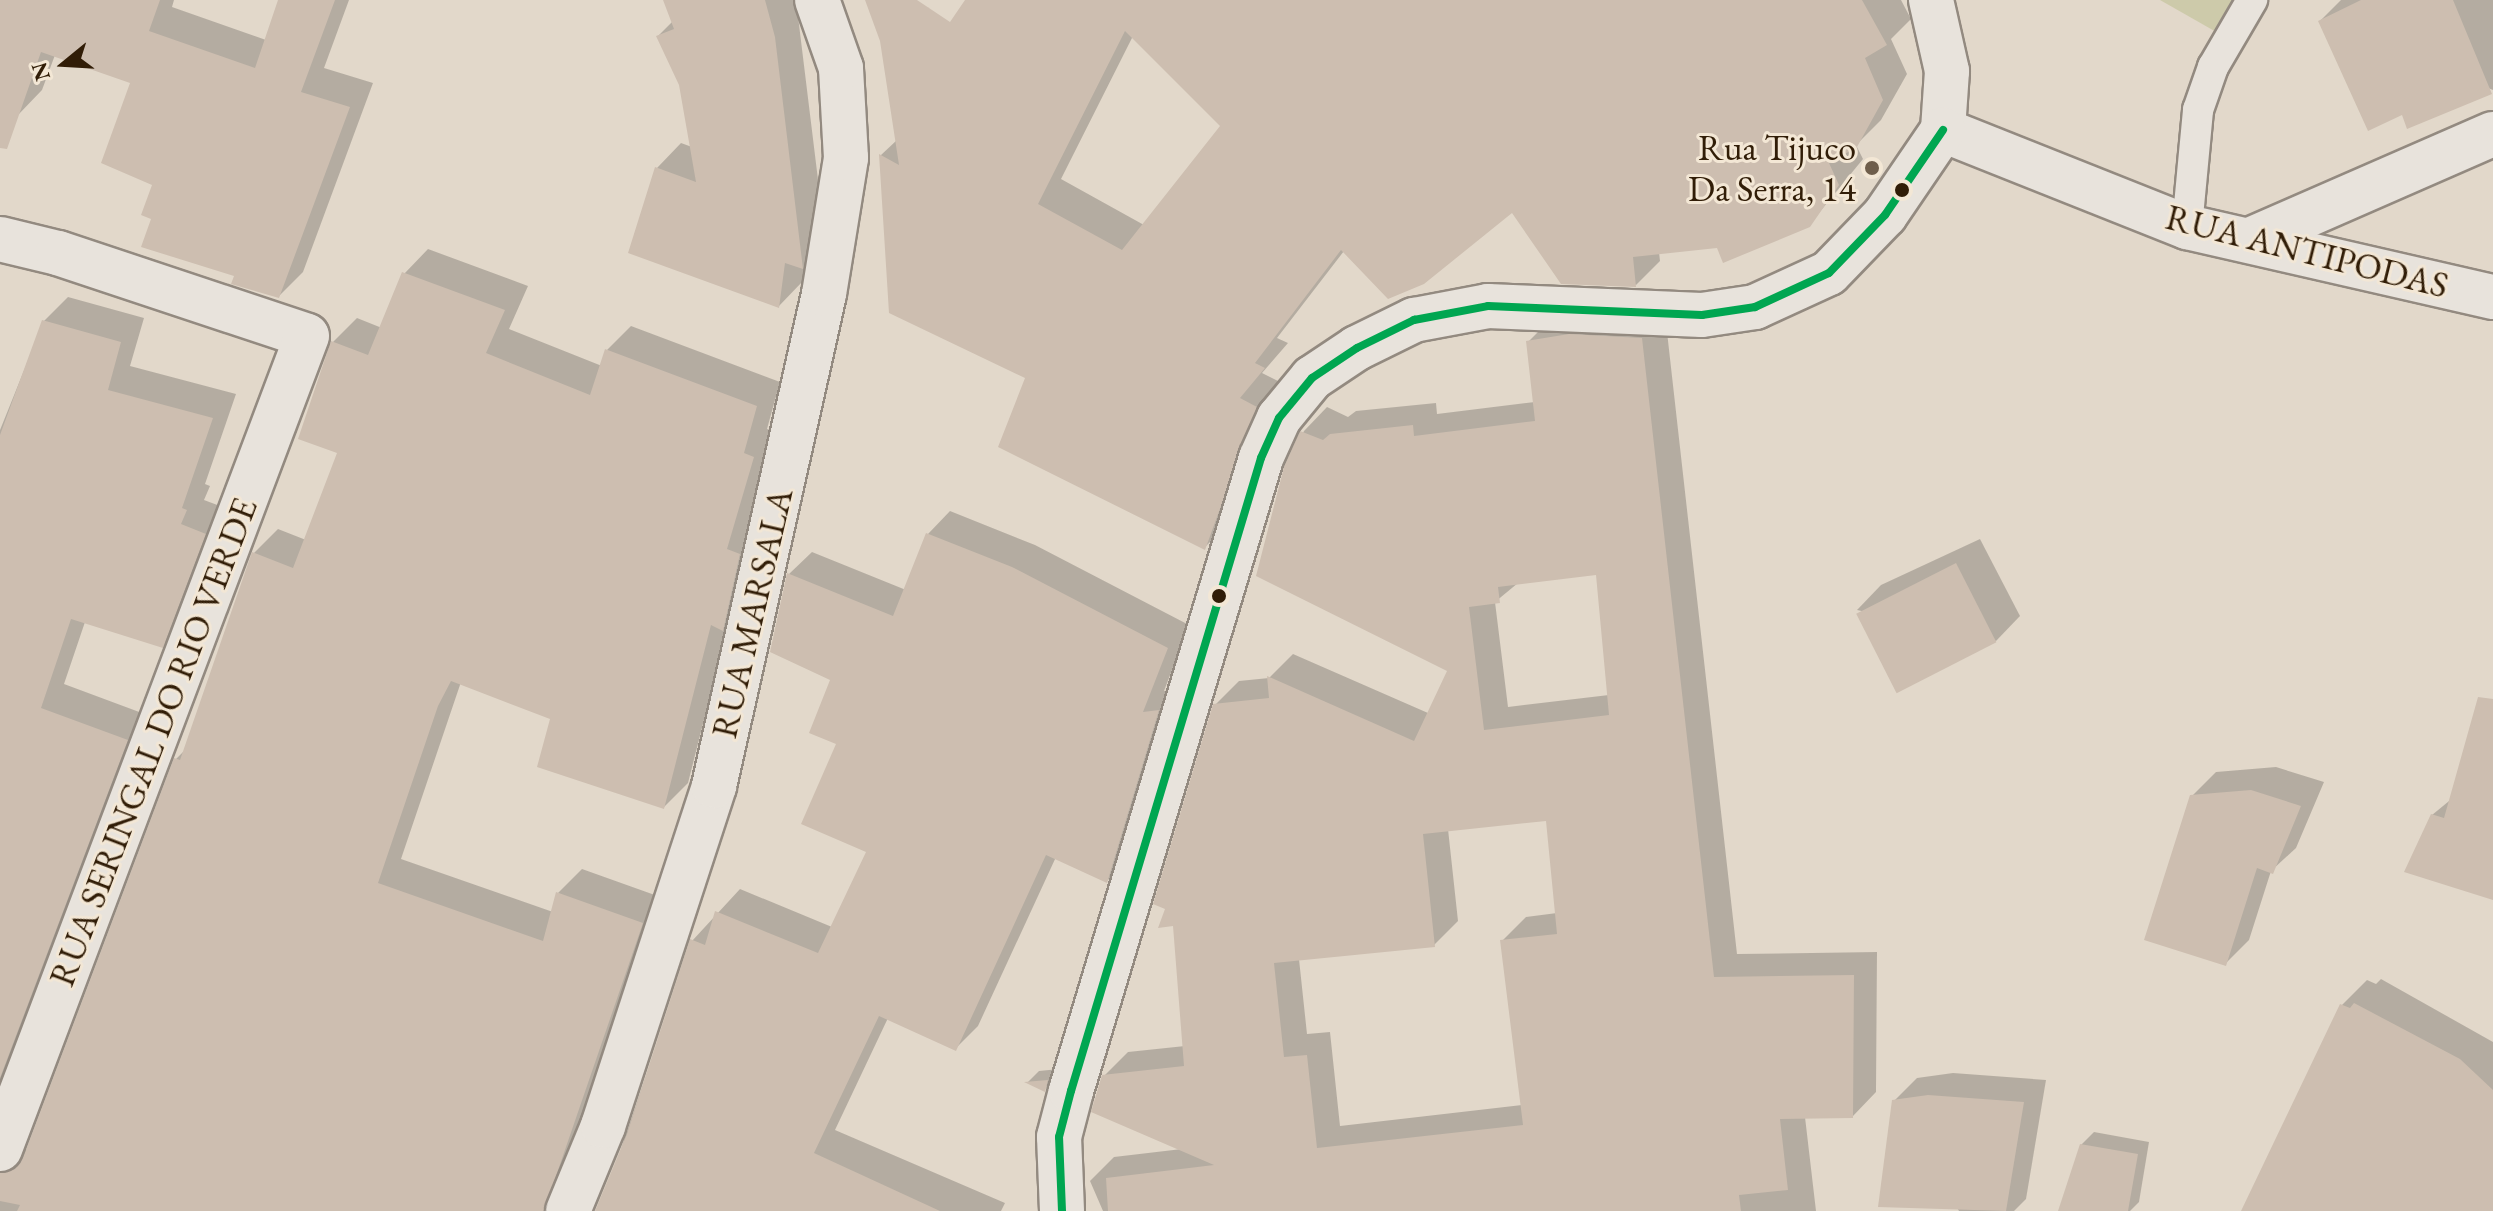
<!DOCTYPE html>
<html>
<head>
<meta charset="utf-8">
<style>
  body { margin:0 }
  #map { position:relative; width:2493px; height:1211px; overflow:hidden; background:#e2d8ca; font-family:"EB Garamond",serif }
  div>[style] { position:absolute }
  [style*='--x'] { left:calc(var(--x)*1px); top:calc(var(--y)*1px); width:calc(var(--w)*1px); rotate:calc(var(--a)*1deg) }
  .green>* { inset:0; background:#cdcaaa }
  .shadow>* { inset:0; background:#0003 }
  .building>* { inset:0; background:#cdbeb0; transform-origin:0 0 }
  .roads { filter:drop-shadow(2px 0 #938a80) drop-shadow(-2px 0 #938a80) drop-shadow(0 2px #938a80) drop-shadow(0 -2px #938a80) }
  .lane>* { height:30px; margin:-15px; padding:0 15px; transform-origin:15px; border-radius:15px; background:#e8e3dc }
  .street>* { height:44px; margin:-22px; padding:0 22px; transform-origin:22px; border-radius:22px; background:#e8e3dc }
  .bus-1>* { height:8px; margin:-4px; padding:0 4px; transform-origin:4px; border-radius:4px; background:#00a651 }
  .dots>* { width:22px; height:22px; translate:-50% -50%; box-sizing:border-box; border:4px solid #f3e7d5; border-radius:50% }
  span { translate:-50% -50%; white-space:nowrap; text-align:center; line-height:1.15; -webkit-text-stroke:6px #f3e7d5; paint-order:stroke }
  .poi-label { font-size:36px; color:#311d07 }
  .right { translate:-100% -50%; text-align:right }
  .street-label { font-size:36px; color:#311d07 }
  .north { position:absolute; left:24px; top:24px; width:80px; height:80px; -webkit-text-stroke:6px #f3e7d5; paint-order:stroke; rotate:252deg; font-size:22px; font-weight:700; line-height:32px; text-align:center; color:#311d07 }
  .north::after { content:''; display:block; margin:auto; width:28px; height:36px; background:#311d07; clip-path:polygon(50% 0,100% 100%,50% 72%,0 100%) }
</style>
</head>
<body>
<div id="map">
  <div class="green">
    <div style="clip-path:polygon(2160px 0,2237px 0,2218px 33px)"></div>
  </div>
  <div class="shadow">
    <div style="clip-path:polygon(0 0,174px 0,172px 7px,266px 40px,280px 0,349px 0,324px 68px,373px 83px,303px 272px,279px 296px,237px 275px,154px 218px,155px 183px,133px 82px,55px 55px,42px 90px,18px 115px,0 108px)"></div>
    <div style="clip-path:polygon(669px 0,796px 0,826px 245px,805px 266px,803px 281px,779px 306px,657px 168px,681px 143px,692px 147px,680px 85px,658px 36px,673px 21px)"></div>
    <div style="clip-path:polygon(evenodd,967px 0,1901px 0,1911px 19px,1891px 39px,1907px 74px,1881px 120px,1856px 145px,1863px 159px,1809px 225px,1659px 252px,1660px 261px,1636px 285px,1512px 210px,1344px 251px,1277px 338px,1288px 343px,1262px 373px,1280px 382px,1229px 523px,1204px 548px,1027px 376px,891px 311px,881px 155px,897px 140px,967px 0,1133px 36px,1223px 126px,1144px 225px,1061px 179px,1133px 36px)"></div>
    <div style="clip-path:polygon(2341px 0,2493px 0,2493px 90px,2320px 21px)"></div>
    <div style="clip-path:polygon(428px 249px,528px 286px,509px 329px,602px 366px,607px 350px,631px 326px,780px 382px,767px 429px,777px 432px,688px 783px,664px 807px,552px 718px,461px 682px,401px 859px,553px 912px,558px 893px,582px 869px,666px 899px,592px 1118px,575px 1135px,544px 1211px,0 1211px,0 1115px,4px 1140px,28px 1150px,176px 759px,185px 750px,254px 553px,278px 529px,306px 540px,340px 452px,333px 342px,357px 318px,382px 328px,404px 274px)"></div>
    <div style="clip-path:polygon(68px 297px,144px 318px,130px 366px,236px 394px,205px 484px,210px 486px,204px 500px,228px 509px,186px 621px,162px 646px,85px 622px,64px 684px,150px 716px,0 1114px,0 430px,44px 321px)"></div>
    <div style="clip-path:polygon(evenodd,1665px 314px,1737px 954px,1877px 952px,1876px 1092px,1853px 1116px,1805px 1117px,1816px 1211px,1103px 1211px,1090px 1181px,1114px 1157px,1182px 1149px,1104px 1076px,1128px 1052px,1185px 1046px,1174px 924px,1167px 908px,1215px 705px,1239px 681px,1269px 678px,1293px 654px,1428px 713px,1450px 670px,1286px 467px,1304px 431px,1327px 407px,1348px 417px,1356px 411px,1436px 403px,1437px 414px,1535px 402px,1528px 342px,1552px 318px,1665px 314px,1598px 573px,1609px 695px,1508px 707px,1495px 602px,1518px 583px,1598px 573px,1665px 314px,1548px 819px,1557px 913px,1526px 917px,1502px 941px,1522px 1105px,1340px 1126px,1330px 1032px,1307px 1034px,1299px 959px,1434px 945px,1458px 921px,1448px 829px,1548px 819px)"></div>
    <div style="clip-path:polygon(950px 511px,1035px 545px,1189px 625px,1164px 691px,1180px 689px,1129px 858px,1107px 881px,1056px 857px,978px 1026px,955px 1049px,888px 1018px,835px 1130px,1005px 1203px,1001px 1211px,719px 1211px,616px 1164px,692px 941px,740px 889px,832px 927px,868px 851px,838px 743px,833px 679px,789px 574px,812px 552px,906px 590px,928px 534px)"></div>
    <div style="clip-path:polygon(1980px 539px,2020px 616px,1996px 641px,1857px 610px,1881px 585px)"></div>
    <div style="clip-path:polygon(2493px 765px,2493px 898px,2432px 815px)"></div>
    <div style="clip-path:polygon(2276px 767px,2324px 782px,2296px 848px,2271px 871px,2249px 940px,2225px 964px,2192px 796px,2216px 772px)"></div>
    <div style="clip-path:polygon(2381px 979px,2493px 1042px,2493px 1091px,2338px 1211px,2243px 1211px,2342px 1005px,2367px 980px,2376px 984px)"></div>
    <div style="clip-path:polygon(1059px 1069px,1045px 1089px,1028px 1082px,1039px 1071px)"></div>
    <div style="clip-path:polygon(1953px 1073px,2046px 1080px,2026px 1199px,2014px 1211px,1959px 1211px,1894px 1101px,1917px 1078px)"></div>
    <div style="clip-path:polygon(2094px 1132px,2149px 1142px,2139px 1202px,2130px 1211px,2096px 1211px,2081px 1145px)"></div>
  </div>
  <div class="building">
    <div style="clip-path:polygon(0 0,160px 0,149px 31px,255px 68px,278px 0,335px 0,301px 92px,350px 107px,279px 298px,231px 284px,234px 276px,141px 247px,151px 219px,141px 215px,152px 185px,101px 163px,130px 83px,41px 52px,7px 149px,0 148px)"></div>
    <div style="clip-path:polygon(663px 0,765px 0,775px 37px,803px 269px,785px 263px,779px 308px,628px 253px,655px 167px,696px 182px,679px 85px,656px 36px,674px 29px)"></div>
    <div style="clip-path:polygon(evenodd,865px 0,917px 0,950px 22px,965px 0,1862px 0,1887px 45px,1865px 58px,1883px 100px,1857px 147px,1829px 163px,1839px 185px,1810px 227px,1723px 263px,1717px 248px,1633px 257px,1636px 287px,1561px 284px,1512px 213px,1424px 284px,1388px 299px,1341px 250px,1255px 363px,1265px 368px,1240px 398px,1257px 407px,1205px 550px,998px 447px,1025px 378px,889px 313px,879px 154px,899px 165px,880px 41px,865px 0,1125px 31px,1220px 126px,1122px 250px,1038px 204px,1125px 31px)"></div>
    <div style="clip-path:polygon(2361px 0,2453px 0,2492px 94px,2407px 129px,2402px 115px,2368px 131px,2318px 21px)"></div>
    <div style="clip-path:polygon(402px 272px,505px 310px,486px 353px,590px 395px,605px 349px,757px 406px,744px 453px,754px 457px,727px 549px,740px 554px,723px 631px,711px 625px,664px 809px,537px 767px,550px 719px,451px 681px,438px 706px,378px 883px,543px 941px,556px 892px,643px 923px,544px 1211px,17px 1211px,20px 1205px,0 1201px,0 1173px,15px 1169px,23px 1158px,174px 758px,180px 760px,252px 552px,293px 568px,337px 453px,298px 439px,331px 341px,368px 355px)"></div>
    <div style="clip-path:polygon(42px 320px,121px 342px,108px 390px,213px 418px,182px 508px,187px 510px,181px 524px,206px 534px,163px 648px,71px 619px,41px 708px,128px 740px,0 1078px,0 435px)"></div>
    <div style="clip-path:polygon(evenodd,1569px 334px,1642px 338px,1714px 977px,1854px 975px,1853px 1118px,1780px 1119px,1788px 1190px,1739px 1195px,1741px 1211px,1108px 1211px,1106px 1178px,1214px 1165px,1091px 1112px,1102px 1075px,1184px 1066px,1173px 926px,1158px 928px,1165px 909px,1153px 904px,1213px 704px,1269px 698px,1267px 676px,1414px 741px,1447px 671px,1256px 576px,1284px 467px,1300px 431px,1323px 440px,1330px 434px,1413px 425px,1414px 436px,1535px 421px,1526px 341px,1569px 334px,1596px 575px,1609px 715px,1484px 730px,1469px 607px,1500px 603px,1498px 587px,1596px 575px,1569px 334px,1546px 821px,1557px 934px,1500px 940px,1523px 1125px,1317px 1148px,1307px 1055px,1284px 1057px,1274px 963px,1435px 947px,1423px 834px,1546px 821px)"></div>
    <div style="clip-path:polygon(926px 533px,1012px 567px,1168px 648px,1143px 712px,1159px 710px,1107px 883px,1046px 855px,956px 1051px,879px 1016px,814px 1153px,940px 1211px,595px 1211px,627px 1134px,690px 939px,705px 945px,715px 911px,818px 953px,866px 852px,801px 824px,836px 744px,809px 733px,830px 680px,770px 652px,787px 573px,893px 616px)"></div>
    <div style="left:1956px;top:563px;width:89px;height:112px;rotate:63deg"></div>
    <div style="clip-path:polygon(2478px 697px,2493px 699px,2493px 900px,2404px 872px,2431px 814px,2444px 818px)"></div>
    <div style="clip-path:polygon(2251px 790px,2301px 806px,2273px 874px,2257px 868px,2226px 966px,2144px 940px,2190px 795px)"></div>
    <div style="clip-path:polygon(2354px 1003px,2460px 1059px,2493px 1090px,2493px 1211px,2241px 1211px,2340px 1004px,2350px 1008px)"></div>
    <div style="clip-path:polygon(1048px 1080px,1045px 1092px,1024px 1082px)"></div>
    <div style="clip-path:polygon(1928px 1095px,2024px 1102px,2006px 1211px,1878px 1207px,1892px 1100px)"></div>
    <div style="clip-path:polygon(2080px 1144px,2138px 1154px,2128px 1211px,2058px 1211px)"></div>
  </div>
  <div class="roads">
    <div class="lane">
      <div style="--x:2187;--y:227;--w:118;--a:-84.6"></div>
      <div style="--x:2198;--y:110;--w:46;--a:-70.8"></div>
      <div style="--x:2213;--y:67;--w:78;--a:-59.8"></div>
    </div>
    <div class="street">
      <div style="--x:1931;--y:0;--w:73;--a:77.3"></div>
      <div style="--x:1947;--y:71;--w:59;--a:93.9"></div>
      <div style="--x:1943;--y:130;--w:263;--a:21.7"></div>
      <div style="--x:2187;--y:227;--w:314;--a:12.9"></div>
      <div style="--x:0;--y:239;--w:60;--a:13.6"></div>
      <div style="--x:58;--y:253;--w:262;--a:18.4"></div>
      <div style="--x:307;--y:336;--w:869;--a:110.69"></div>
      <div style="--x:2250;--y:240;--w:265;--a:-23.6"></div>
      <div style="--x:568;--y:1211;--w:92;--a:-67.6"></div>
      <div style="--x:603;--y:1126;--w:358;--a:-71.9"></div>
      <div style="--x:714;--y:786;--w:504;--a:-77.4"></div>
      <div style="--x:824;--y:294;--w:138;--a:-80.8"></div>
      <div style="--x:846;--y:158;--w:90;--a:-93.2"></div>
      <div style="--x:841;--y:68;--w:72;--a:-109.4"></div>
      <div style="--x:1062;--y:1211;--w:74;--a:-92.3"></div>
      <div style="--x:1059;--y:1137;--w:48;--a:-75.4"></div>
      <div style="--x:1071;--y:1091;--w:661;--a:-73.29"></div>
      <div style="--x:1261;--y:458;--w:44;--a:-65.8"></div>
      <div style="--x:1279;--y:418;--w:52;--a:-50.5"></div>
      <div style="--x:1312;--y:378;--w:54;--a:-33.7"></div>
      <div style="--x:1357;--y:348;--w:64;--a:-26.2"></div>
      <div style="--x:1414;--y:320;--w:75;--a:-10.7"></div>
      <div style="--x:1488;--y:306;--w:214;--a:2.4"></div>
      <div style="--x:1702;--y:315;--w:54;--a:-8.6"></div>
      <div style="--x:1755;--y:307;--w:81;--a:-24.7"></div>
      <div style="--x:1829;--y:273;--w:81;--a:-46"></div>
      <div style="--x:1885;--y:215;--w:103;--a:-55.7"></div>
    </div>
  </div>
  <div class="bus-1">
    <div style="--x:1062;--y:1211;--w:74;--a:-92.3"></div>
    <div style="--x:1059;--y:1137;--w:48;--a:-75.4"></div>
    <div style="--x:1071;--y:1091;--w:661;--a:-73.29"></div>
    <div style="--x:1261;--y:458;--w:44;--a:-65.8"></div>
    <div style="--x:1279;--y:418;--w:52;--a:-50.5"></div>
    <div style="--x:1312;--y:378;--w:54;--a:-33.7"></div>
    <div style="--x:1357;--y:348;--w:64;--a:-26.2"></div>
    <div style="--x:1414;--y:320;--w:75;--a:-10.7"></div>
    <div style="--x:1488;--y:306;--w:214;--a:2.4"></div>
    <div style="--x:1702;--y:315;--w:54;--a:-8.6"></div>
    <div style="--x:1755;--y:307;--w:81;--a:-24.7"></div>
    <div style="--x:1829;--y:273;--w:81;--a:-46"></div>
    <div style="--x:1885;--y:215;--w:103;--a:-55.7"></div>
  </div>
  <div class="dots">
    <div style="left:1872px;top:168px;background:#6f5e4b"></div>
    <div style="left:1902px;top:190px;background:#311d07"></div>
    <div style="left:1219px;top:596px;background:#311d07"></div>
  </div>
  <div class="poi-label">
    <span class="right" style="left:1856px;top:168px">Rua Tijuco<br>Da Serra, 14</span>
  </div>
  <div class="street-label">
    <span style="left:2307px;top:251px;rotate:14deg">RUA ANTIPODAS</span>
    <span style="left:752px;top:613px;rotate:-77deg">RUA MARSALA</span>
    <span style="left:153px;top:742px;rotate:-69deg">RUA SERINGAL DO RIO VERDE</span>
  </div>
  <div class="north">N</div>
</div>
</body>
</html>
